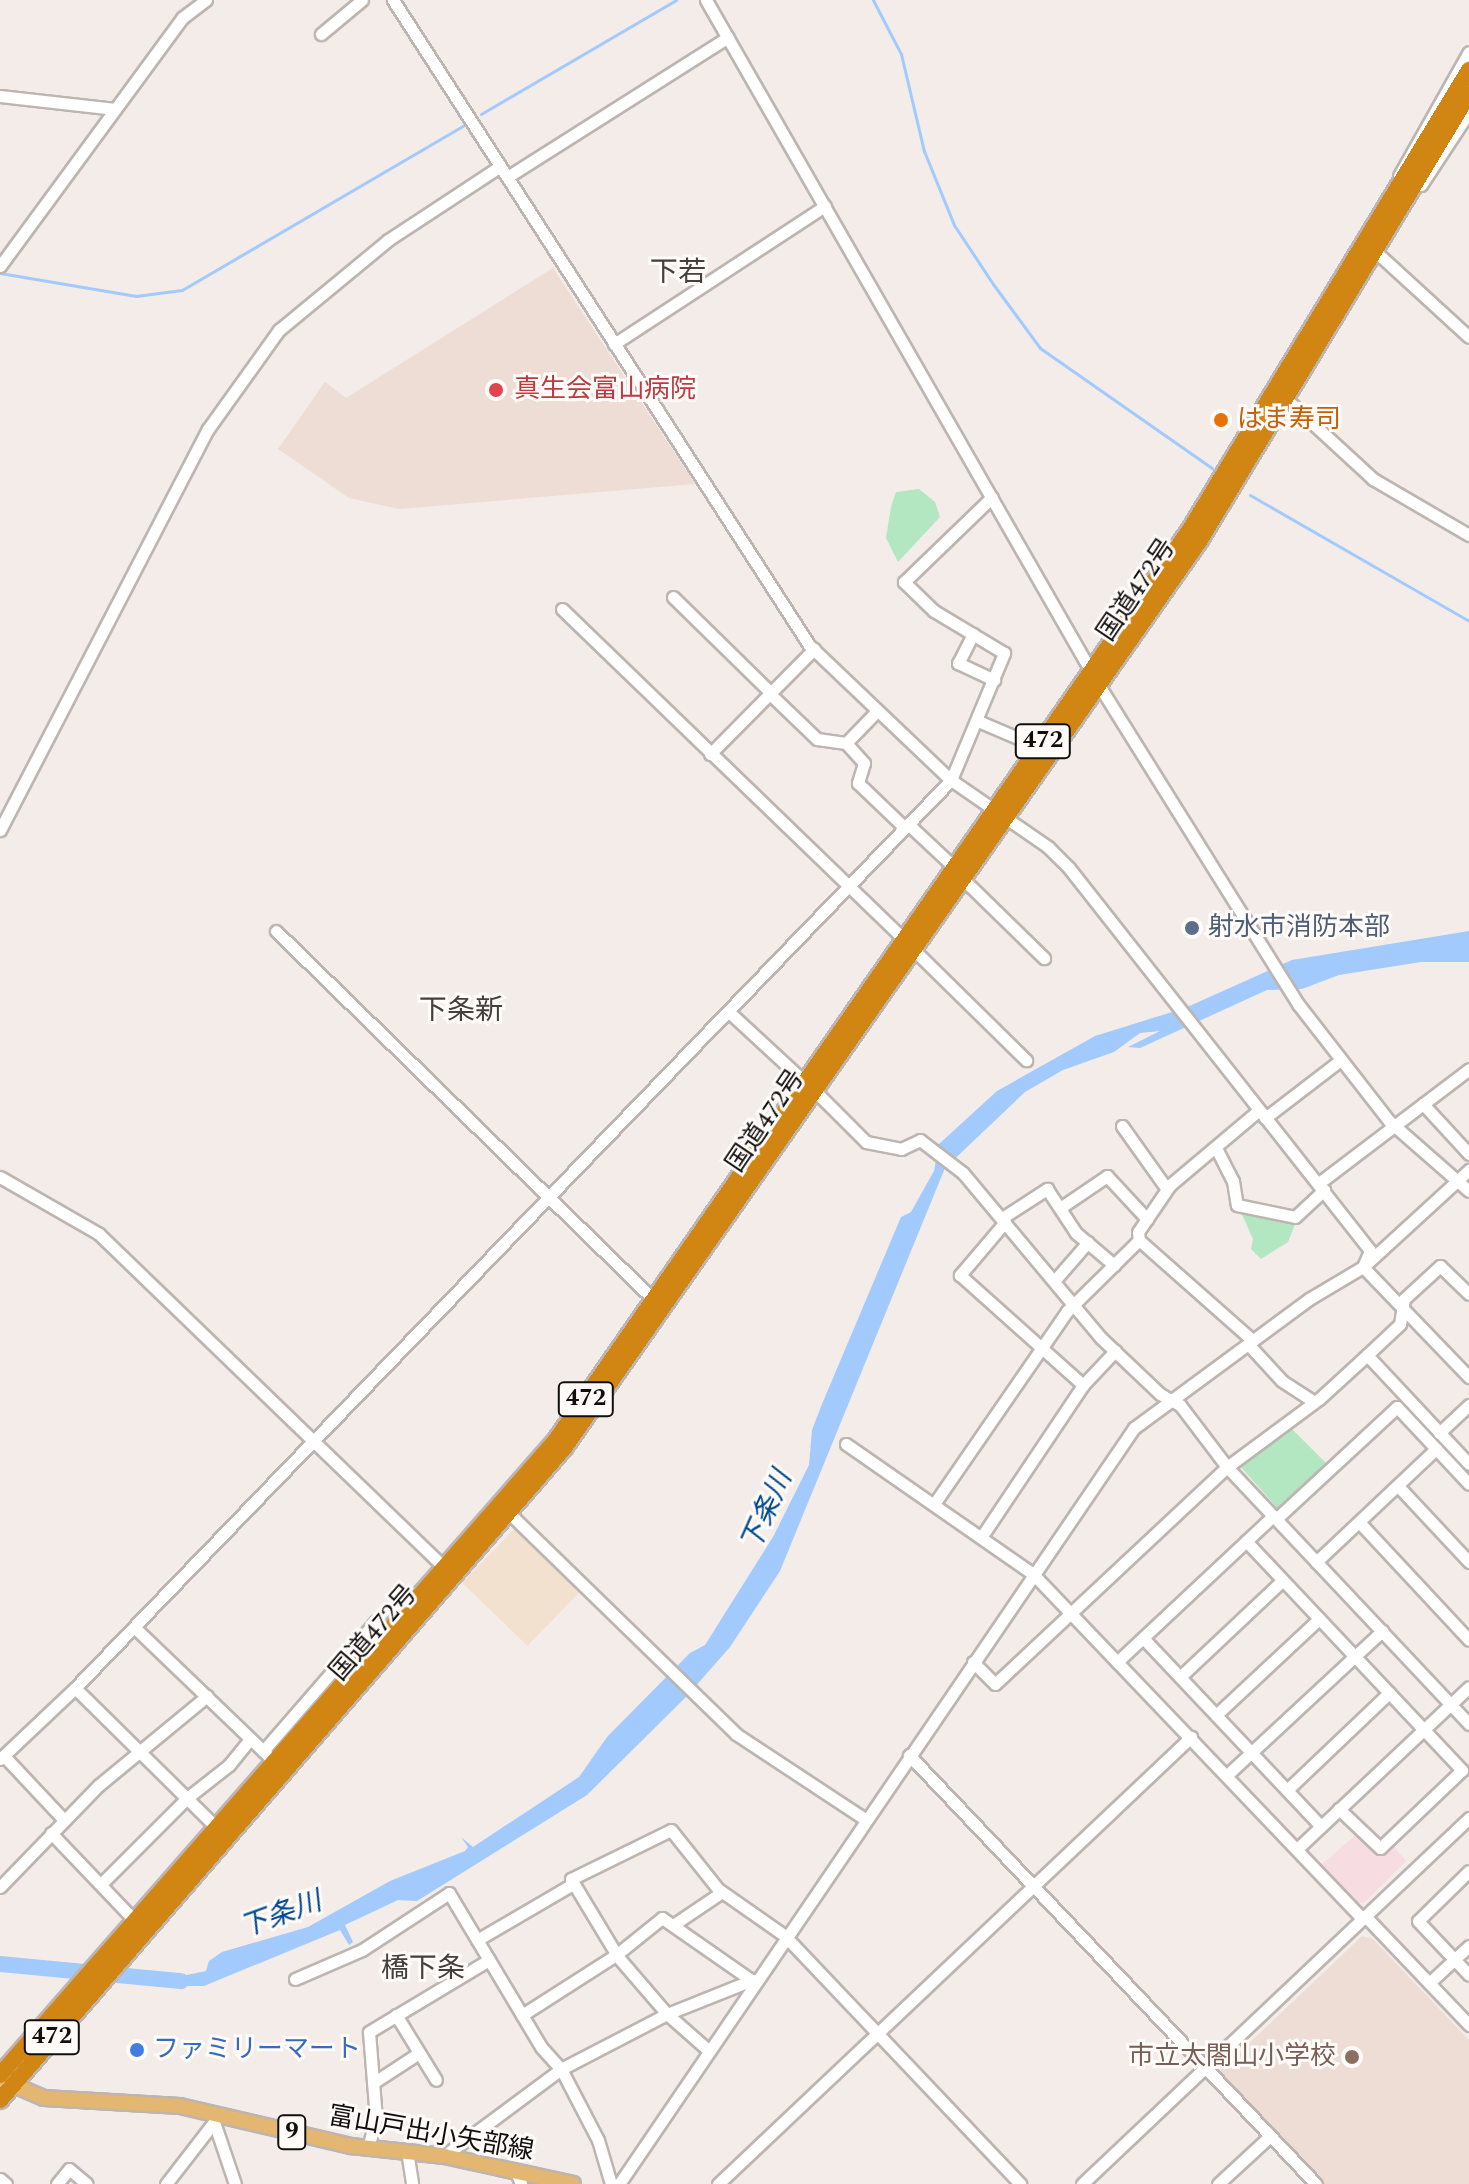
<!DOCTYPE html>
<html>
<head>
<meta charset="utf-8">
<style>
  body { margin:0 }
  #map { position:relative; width:1469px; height:2184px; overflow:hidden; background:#f4ece8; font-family:Spectral,"Noto Sans JP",serif }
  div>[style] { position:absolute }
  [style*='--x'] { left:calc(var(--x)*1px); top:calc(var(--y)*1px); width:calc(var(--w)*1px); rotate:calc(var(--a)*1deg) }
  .commercial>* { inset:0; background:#f7dde2 }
  .industrial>* { inset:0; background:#f3e1d0; transform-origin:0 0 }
  .built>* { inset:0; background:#edddd5 }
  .green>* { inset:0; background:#b2e7c1 }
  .water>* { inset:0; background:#a2cafc }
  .stream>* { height:3px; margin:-1.5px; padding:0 1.5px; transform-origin:1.5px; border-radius:1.5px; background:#a2cafc }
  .river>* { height:16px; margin:-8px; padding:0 8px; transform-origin:8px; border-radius:8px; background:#a2cafc }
  .roads { filter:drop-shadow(2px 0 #bcb5b1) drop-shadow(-2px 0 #bcb5b1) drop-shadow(0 2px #bcb5b1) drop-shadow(0 -2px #bcb5b1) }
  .minor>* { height:11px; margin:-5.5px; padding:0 5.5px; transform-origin:5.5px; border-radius:5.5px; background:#fff }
  .major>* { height:14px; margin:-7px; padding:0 7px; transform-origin:7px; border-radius:7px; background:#e3b671 }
  .highway>* { height:16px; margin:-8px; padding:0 8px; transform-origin:8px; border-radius:8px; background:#d18513 }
  .dots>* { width:22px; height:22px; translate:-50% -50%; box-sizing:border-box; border:4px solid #fefbf9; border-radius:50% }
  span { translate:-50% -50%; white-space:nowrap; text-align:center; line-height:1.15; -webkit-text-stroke:6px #fefbf9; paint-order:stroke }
  .shield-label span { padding:2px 6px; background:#fefbf9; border:2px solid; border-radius:6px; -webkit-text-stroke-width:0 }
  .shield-label { font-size:24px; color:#110f0d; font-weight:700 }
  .health-label { font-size:26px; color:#be3a42 }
  .left { translate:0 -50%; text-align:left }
  .food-label { font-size:26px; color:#c56008 }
  .street-label { font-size:26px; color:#110f0d }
  .service-label { font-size:26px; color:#4e5e75 }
  .shop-label { font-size:26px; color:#366cbe }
  .education-label { font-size:26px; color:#785e54 }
  .right { translate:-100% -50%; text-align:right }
  .neighbourhood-label { font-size:28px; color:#46403d }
  .water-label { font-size:28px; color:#00488f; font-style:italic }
</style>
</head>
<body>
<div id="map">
  <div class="commercial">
    <div style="clip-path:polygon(1357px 1834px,1378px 1856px,1392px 1844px,1406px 1861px,1364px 1903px,1354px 1902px,1320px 1866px)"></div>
  </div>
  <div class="industrial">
    <div style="left:517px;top:1526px;width:91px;height:79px;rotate:44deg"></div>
  </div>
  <div class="built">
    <div style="clip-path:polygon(553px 268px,695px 484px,399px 509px,349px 498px,278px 449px,325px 382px,346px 398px)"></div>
    <div style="clip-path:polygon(1362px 1936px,1373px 1939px,1469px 2040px,1469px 2184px,1324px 2184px,1218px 2073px)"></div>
  </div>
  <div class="green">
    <div style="clip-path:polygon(919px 489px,935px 502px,940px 517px,898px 562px,886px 538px,891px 507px,896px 492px)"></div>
    <div style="clip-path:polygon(1239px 1208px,1297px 1219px,1288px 1242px,1261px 1259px,1251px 1249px,1253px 1239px)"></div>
    <div style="clip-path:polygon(1292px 1429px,1327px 1464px,1280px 1511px,1239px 1465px)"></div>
  </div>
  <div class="water">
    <div style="clip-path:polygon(1469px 931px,1469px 962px,1421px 962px,1339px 975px,1302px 989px,1267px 990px,1140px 1048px,1128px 1047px,1160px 1031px,1140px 1033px,1114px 1052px,1063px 1070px,1025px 1092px,945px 1168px,780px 1571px,730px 1647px,686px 1697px,587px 1795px,417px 1901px,398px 1900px,345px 1925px,353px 1942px,349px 1945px,340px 1930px,204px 1986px,163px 1986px,162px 1980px,206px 1971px,209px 1961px,222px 1952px,308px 1927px,390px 1881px,465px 1851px,468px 1847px,461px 1837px,473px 1847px,579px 1777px,607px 1737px,690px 1653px,705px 1645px,773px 1537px,809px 1465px,812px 1430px,822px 1404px,901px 1217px,911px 1212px,934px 1171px,939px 1144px,997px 1091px,1095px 1036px,1185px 1008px,1292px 960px)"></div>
  </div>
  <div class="stream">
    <div style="--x:873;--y:0;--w:61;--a:62.6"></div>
    <div style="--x:901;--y:54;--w:100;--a:76.7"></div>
    <div style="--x:924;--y:151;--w:80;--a:67.9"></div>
    <div style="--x:954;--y:225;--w:71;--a:56.5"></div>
    <div style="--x:993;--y:284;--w:79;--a:53.7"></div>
    <div style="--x:1040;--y:348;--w:210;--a:34.9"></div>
    <div style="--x:481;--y:114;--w:226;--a:-30.3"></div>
    <div style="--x:0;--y:273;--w:138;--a:9.6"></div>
    <div style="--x:136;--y:296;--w:46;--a:-7.4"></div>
    <div style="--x:182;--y:290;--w:327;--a:-30.3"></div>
    <div style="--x:1250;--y:495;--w:253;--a:29.9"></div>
  </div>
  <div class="river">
    <div style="--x:0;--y:1964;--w:182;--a:5.4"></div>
  </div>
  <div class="roads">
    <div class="minor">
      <div style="--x:393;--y:0;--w:768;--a:57.18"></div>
      <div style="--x:809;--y:645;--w:196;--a:43.6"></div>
      <div style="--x:951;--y:780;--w:118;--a:34.6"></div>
      <div style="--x:1048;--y:847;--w:30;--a:45"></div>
      <div style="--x:1069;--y:868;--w:487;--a:51.8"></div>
      <div style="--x:1370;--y:1251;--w:17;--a:114"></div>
      <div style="--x:706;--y:0;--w:792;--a:60.17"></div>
      <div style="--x:1100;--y:687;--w:374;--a:58"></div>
      <div style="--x:1298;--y:1004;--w:148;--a:52.1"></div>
      <div style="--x:1389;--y:1121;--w:106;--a:41.2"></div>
      <div style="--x:321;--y:34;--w:53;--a:-39.7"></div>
      <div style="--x:0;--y:96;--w:116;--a:6.4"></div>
      <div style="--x:509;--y:176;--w:259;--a:-32.4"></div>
      <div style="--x:1399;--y:176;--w:142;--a:-60.6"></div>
      <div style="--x:1421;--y:185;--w:87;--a:-56.7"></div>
      <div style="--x:1375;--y:251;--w:127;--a:42.5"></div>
      <div style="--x:0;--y:266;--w:308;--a:-53.7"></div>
      <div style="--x:182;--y:18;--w:30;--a:-37"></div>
      <div style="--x:614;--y:344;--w:252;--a:-33.2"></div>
      <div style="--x:1285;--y:398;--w:120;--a:42.6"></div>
      <div style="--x:1373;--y:479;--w:111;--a:30.3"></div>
      <div style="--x:673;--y:597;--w:137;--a:44.4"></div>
      <div style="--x:562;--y:609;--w:477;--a:44"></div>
      <div style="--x:973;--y:634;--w:33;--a:117"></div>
      <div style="--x:958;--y:663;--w:40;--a:25"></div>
      <div style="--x:770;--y:694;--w:65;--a:43.8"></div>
      <div style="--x:817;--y:739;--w:29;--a:8"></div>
      <div style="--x:846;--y:743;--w:27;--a:48"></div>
      <div style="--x:864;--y:763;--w:21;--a:107"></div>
      <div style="--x:858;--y:783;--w:65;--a:43.8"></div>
      <div style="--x:978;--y:721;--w:66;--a:23.1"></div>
      <div style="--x:846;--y:743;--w:45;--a:-45.9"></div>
      <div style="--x:710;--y:754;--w:148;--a:-45.3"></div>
      <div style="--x:908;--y:824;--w:64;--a:43.1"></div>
      <div style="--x:0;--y:830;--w:452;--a:-62.6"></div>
      <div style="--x:208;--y:429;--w:122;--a:-54.4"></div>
      <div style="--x:279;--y:330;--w:141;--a:-39.5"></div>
      <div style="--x:388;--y:240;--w:133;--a:-33.3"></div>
      <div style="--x:964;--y:880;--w:112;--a:44.3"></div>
      <div style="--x:276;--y:931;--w:528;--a:44.31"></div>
      <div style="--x:915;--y:951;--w:156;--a:44.5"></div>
      <div style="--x:729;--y:1012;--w:105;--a:42.7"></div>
      <div style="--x:815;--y:1091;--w:72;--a:45"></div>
      <div style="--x:866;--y:1142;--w:36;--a:11"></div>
      <div style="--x:901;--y:1149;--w:21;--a:-25"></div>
      <div style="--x:920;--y:1140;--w:54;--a:37.5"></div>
      <div style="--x:963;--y:1173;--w:215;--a:50.1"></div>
      <div style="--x:1101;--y:1338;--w:81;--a:43.5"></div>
      <div style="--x:1160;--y:1394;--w:23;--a:29"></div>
      <div style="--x:1180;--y:1405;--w:78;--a:52.8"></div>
      <div style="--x:1227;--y:1467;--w:353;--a:46.7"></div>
      <div style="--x:1423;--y:1104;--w:68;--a:47.4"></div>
      <div style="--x:1265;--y:1118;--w:92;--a:-37.5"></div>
      <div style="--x:1122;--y:1126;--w:77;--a:54.5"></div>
      <div style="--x:1216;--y:1148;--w:37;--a:63"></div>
      <div style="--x:1233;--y:1181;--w:24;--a:81"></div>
      <div style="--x:1237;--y:1205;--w:59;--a:11.7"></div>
      <div style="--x:1295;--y:1217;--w:40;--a:-43"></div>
      <div style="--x:0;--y:1177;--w:114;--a:29.9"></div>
      <div style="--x:99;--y:1234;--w:481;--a:44"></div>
      <div style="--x:1319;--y:1183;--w:188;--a:-37.2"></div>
      <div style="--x:1060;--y:1208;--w:57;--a:-34.2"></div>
      <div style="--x:1107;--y:1176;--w:59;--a:47.1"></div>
      <div style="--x:1002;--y:1218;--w:54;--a:-32.8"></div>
      <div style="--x:1047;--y:1189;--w:53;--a:56.6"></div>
      <div style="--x:1076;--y:1233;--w:50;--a:40.1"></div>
      <div style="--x:1005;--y:1222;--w:70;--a:130.3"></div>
      <div style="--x:960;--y:1275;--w:165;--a:41.8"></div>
      <div style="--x:1139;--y:1240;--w:152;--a:41.5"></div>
      <div style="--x:1363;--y:1267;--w:153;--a:46.1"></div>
      <div style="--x:1055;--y:1280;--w:50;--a:-49"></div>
      <div style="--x:1248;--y:1344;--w:50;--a:47.4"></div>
      <div style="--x:1282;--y:1381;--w:38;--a:33"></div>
      <div style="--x:1367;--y:1355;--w:149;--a:46.9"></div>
      <div style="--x:1439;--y:1433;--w:41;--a:-43"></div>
      <div style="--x:846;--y:1444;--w:228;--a:34.8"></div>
      <div style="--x:1033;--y:1574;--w:477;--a:46.3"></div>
      <div style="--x:1398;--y:1486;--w:104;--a:46.9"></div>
      <div style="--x:934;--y:1504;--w:234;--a:-55.4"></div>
      <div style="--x:1067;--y:1311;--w:101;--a:-44.6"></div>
      <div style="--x:1139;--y:1240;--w:8;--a:-97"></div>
      <div style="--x:1138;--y:1232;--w:57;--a:-55.8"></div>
      <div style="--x:1170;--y:1185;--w:116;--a:-40.1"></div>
      <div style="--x:510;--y:1514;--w:315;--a:44.2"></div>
      <div style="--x:736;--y:1734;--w:154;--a:33.4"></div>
      <div style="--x:1276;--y:1519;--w:165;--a:-42.8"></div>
      <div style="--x:1397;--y:1407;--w:105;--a:46.9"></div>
      <div style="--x:1359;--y:1522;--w:161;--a:47"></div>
      <div style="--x:982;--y:1536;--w:182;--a:-56.2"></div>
      <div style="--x:1083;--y:1385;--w:47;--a:-46.7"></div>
      <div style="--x:1246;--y:1541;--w:315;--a:46.7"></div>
      <div style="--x:1462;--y:1770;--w:113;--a:136.4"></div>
      <div style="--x:1380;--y:1848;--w:57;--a:-136.4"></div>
      <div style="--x:1316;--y:1562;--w:165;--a:-43.3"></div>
      <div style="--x:134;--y:1627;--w:195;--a:43.8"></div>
      <div style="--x:1143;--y:1638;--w:259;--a:46.6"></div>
      <div style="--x:973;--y:1662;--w:31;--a:45"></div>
      <div style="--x:995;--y:1684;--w:318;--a:-43.1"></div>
      <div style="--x:1227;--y:1467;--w:114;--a:-36.5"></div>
      <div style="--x:1319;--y:1399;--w:65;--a:-42.5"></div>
      <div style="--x:1367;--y:1355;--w:45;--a:-43.2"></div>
      <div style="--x:1400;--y:1324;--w:25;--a:-81"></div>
      <div style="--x:1404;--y:1299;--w:49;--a:-42.5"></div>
      <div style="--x:1440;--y:1266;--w:40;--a:44"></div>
      <div style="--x:1117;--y:1662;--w:214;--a:-43.1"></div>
      <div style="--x:1180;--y:1677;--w:141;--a:-43.3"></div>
      <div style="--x:75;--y:1688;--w:199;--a:44.6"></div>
      <div style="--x:1216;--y:1715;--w:141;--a:-43"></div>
      <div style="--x:263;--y:1751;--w:172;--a:-49"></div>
      <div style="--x:909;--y:1755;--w:591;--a:46.51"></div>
      <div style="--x:4;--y:1756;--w:88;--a:46.8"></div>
      <div style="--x:0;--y:1759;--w:103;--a:-43.4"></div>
      <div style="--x:75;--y:1688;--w:1262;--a:-46.03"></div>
      <div style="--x:951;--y:780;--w:138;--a:-67.3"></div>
      <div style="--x:1004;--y:653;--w:82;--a:-149"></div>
      <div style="--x:934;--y:611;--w:42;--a:-136"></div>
      <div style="--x:904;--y:582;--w:122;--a:-44"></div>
      <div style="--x:1227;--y:1775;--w:212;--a:-42.9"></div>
      <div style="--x:1287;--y:1790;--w:141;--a:-43.6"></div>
      <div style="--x:51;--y:1833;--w:122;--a:46.3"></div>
      <div style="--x:1297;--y:1849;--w:236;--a:-43.3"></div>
      <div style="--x:1469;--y:1871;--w:71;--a:135.6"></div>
      <div style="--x:1418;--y:1921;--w:74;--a:46.6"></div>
      <div style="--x:102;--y:1883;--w:120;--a:-45"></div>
      <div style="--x:187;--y:1798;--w:53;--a:-38.2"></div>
      <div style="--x:229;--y:1765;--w:33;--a:-51"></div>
      <div style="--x:0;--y:1887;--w:142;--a:-45.9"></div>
      <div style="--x:99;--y:1785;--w:140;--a:-39.5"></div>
      <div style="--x:1365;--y:1916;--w:151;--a:46.3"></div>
      <div style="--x:676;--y:1923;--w:55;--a:-34"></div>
      <div style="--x:477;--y:1940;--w:111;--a:-30.3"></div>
      <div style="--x:295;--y:1979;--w:73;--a:-23.4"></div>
      <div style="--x:362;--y:1950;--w:104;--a:-33.2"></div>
      <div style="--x:449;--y:1893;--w:179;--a:59.1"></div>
      <div style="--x:541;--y:2047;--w:30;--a:48"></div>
      <div style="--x:561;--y:2069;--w:80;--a:62.5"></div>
      <div style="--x:598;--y:2140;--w:46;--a:73.5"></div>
      <div style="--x:1429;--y:1983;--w:54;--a:-42.8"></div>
      <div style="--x:396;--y:2015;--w:76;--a:58.4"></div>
      <div style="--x:522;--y:2015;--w:112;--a:-32.6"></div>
      <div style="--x:616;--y:1955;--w:59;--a:-38.8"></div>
      <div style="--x:662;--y:1918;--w:112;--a:34.8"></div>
      <div style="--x:708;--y:2050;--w:55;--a:-138.7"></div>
      <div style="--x:667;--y:2014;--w:75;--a:-130.7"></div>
      <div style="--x:618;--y:1957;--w:91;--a:-121.1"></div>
      <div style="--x:571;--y:1879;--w:111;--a:-26.1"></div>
      <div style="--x:671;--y:1830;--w:75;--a:51.5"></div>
      <div style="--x:718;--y:1889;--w:82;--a:35"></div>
      <div style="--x:785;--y:1936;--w:342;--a:46.5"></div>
      <div style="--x:373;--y:2083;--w:55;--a:-33.1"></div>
      <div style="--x:214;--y:2122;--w:65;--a:71.3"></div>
      <div style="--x:368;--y:2148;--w:30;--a:-75"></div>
      <div style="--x:376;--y:2119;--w:87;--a:-94.6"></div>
      <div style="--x:369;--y:2032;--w:140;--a:-31"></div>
      <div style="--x:407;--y:2151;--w:33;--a:81"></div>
      <div style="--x:444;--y:2156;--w:146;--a:-36.6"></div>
      <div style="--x:561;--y:2069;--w:119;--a:-27.4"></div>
      <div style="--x:667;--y:2014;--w:92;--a:-21.8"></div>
      <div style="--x:516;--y:2172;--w:13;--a:67"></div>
      <div style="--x:0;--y:2179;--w:8;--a:40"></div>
      <div style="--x:57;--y:2184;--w:19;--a:-51"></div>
      <div style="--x:69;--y:2169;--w:23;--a:40"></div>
      <div style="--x:166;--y:2184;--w:78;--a:-52.3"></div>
      <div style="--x:619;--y:2184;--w:915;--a:-55.74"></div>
      <div style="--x:1134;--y:1428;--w:217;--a:-36.4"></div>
      <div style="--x:1309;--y:1299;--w:63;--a:-30.7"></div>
      <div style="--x:1363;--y:1267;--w:144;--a:-42.5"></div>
      <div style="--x:718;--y:2184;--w:651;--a:-43.38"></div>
      <div style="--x:1082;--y:2184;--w:533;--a:-43.4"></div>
      <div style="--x:1218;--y:2184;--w:71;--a:-42.7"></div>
    </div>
    <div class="major">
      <div style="--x:0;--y:2079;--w:48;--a:23.4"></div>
      <div style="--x:44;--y:2098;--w:136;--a:3.4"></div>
      <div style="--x:180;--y:2106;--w:176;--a:13.2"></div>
      <div style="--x:351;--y:2146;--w:94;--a:6.1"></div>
      <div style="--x:444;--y:2156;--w:132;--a:12.2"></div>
    </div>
    <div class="highway">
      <div style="--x:0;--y:2075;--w:844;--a:-48.79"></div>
      <div style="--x:556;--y:1440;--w:1111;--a:-55.15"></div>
      <div style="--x:1191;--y:528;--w:536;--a:-58.74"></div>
      <div style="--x:0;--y:2100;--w:862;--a:-49.14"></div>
      <div style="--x:564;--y:1448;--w:1109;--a:-54.99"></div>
      <div style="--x:1200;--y:540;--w:521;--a:-58.9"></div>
    </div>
  </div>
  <div class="dots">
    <div style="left:496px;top:390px;background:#e0444e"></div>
    <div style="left:1221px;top:420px;background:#e8710a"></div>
    <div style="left:1192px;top:928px;background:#5c6f8a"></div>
    <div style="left:137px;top:2050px;background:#3f7fe0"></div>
    <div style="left:1352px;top:2057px;background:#8d6e63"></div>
  </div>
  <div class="shield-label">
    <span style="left:1043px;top:741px">472</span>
    <span style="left:586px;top:1399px">472</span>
    <span style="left:52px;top:2037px">472</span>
    <span style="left:292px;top:2132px">9</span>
  </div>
  <div class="health-label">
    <span class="left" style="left:514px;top:390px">真生会富山病院</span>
  </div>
  <div class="food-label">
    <span class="left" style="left:1237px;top:420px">はま寿司</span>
  </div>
  <div class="street-label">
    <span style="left:1137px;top:590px;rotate:-56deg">国道472号</span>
    <span style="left:766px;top:1121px;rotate:-56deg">国道472号</span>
    <span style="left:374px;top:1633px;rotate:-49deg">国道472号</span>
    <span style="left:431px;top:2134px;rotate:10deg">富山戸出小矢部線</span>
  </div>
  <div class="service-label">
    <span class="left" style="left:1208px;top:928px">射水市消防本部</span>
  </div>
  <div class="shop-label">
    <span class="left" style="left:153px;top:2050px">ファミリーマート</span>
  </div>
  <div class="education-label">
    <span class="right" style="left:1336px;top:2057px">市立太閤山小学校</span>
  </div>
  <div class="neighbourhood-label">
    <span style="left:678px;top:273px">下若</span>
    <span style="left:461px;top:1011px">下条新</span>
    <span style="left:423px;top:1969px">橋下条</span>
  </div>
  <div class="water-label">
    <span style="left:767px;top:1511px;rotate:-66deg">下条川</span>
    <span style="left:281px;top:1915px;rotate:-20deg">下条川</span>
  </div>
</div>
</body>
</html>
